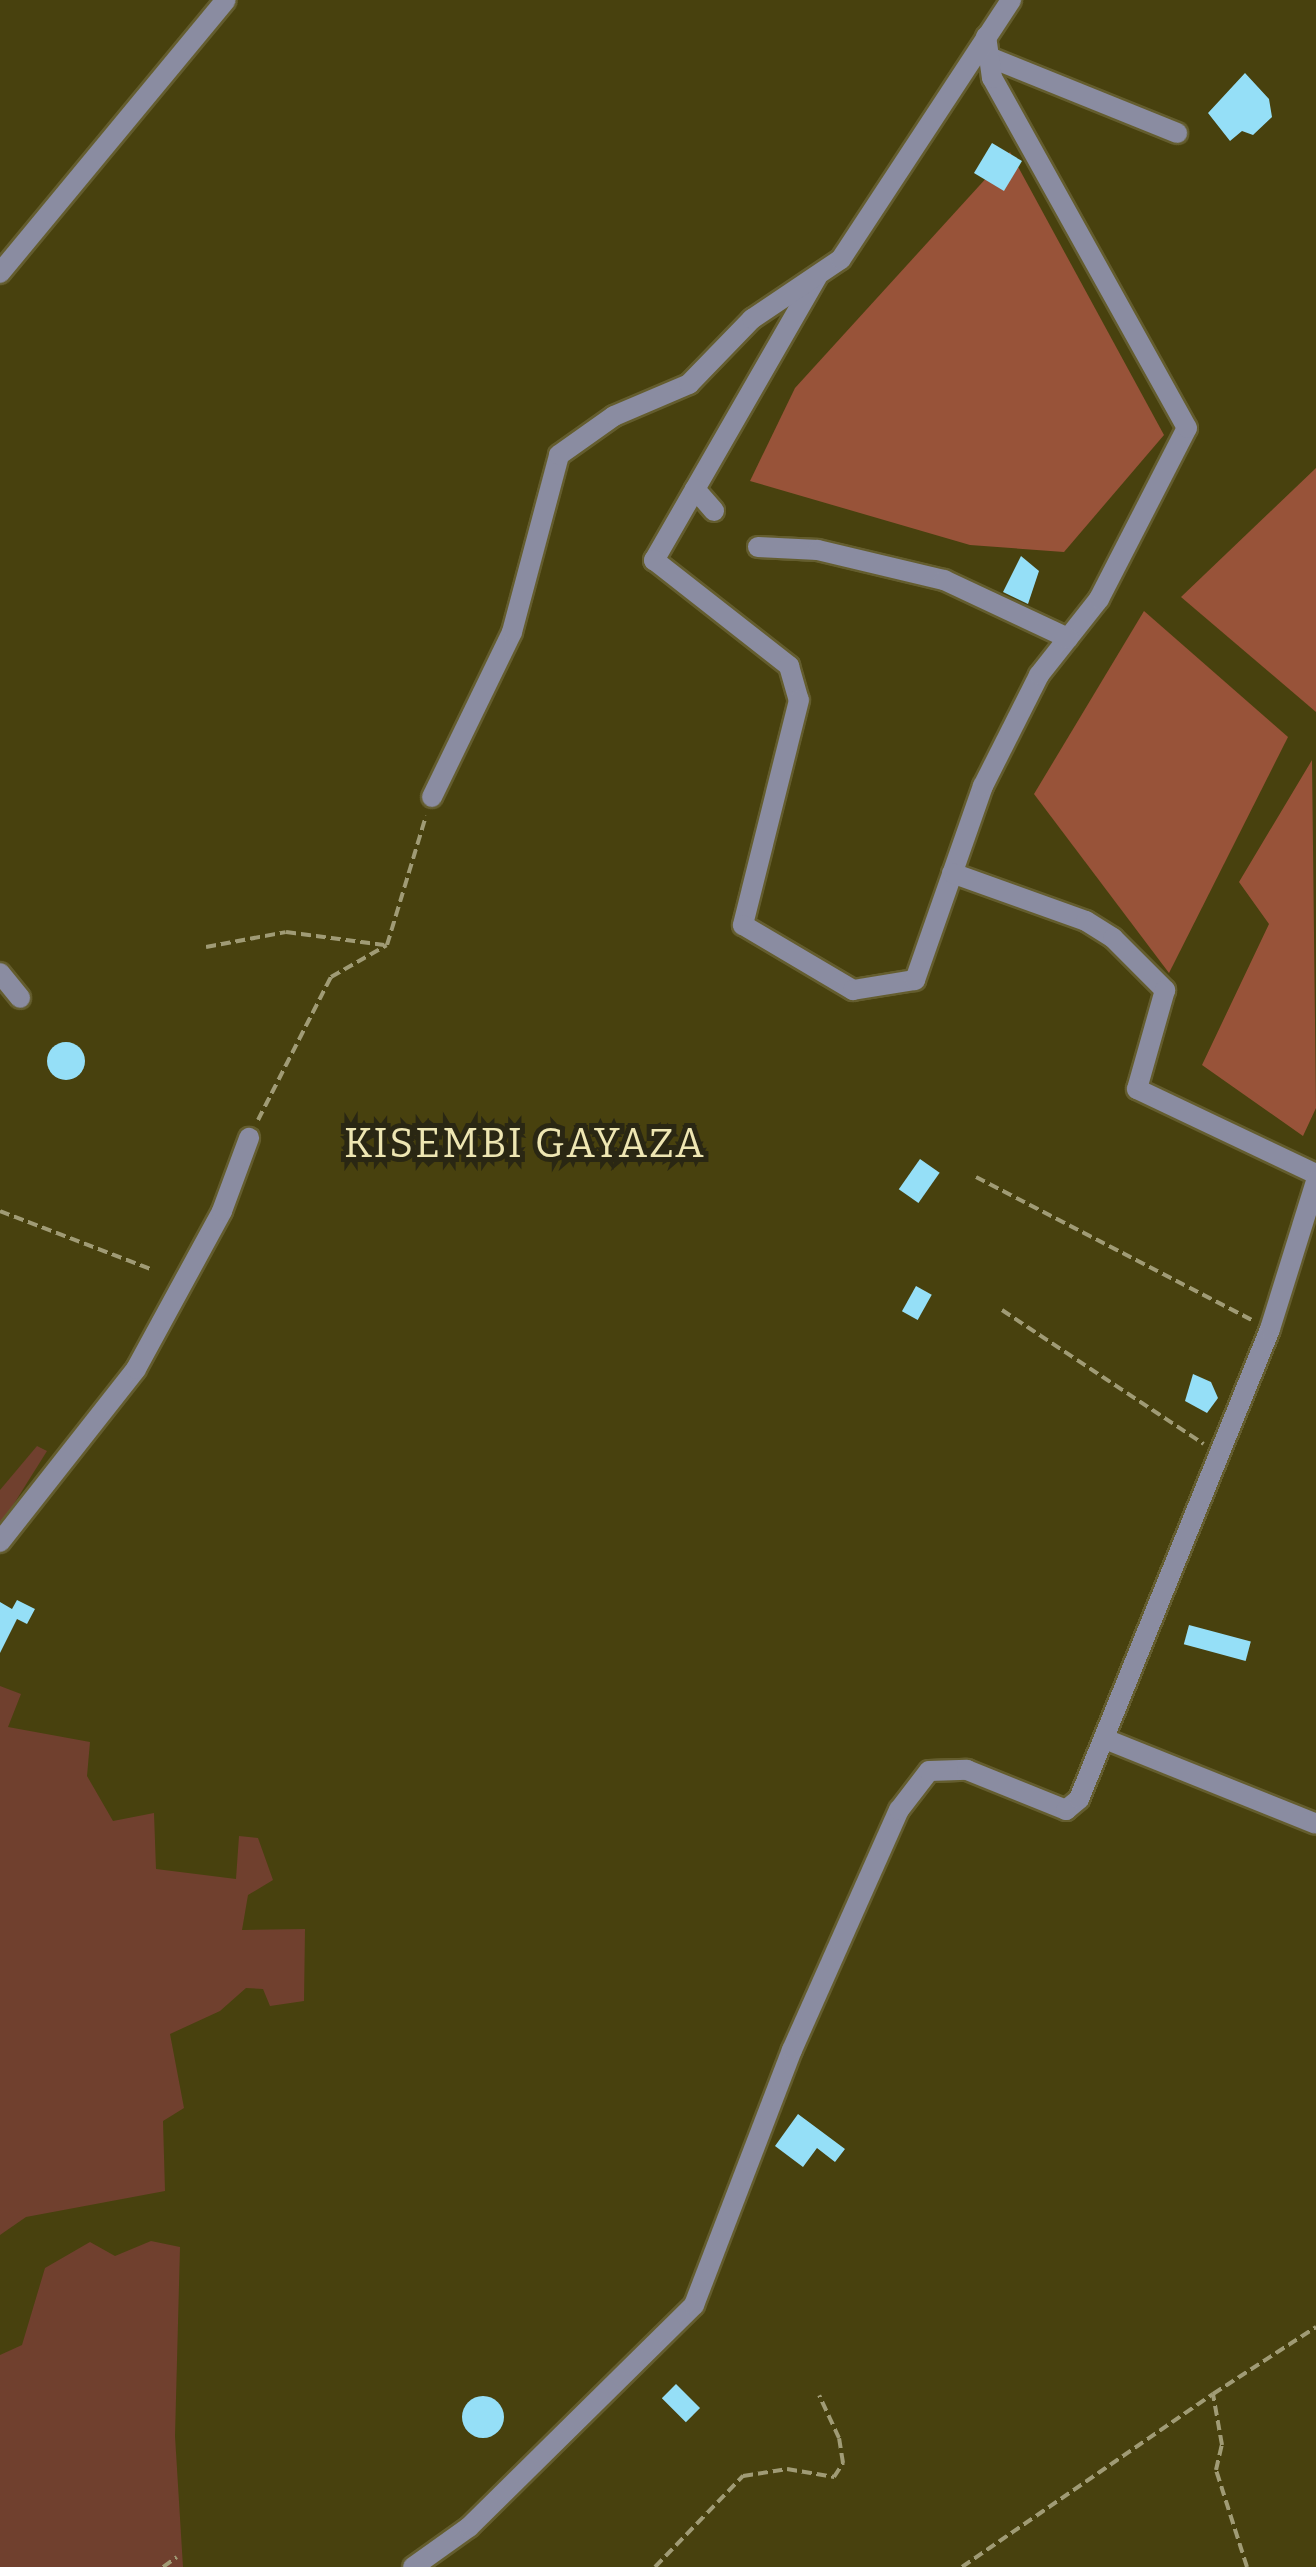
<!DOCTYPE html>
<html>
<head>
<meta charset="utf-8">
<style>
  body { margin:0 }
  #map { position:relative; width:1316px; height:2567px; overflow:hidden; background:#48410e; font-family:Bitter,serif }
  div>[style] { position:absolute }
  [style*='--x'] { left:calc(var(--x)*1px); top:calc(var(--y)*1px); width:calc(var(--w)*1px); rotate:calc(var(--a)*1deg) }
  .green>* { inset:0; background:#70402e }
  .forest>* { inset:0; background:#985339 }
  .building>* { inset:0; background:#95dff7; transform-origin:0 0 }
  .round { border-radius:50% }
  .path>* { height:4px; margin-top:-2px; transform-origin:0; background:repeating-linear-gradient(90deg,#a09b75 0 10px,transparent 0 15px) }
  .roads { filter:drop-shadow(2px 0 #645d2e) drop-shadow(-2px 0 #645d2e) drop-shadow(0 2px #645d2e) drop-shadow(0 -2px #645d2e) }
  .minor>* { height:20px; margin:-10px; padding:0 10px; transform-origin:10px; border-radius:10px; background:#8a8ca1 }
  span { translate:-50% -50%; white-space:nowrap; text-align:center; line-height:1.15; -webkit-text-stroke:10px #2a2713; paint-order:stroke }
  .quarter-label { font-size:40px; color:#eee6b2; letter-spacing:2.5px }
</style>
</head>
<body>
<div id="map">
  <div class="green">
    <div style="clip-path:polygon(37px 1446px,47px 1451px,0 1526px,0 1490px)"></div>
    <div style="clip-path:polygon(0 1686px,21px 1694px,8px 1727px,90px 1742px,87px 1776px,113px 1821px,154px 1813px,156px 1869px,236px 1879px,239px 1836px,258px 1838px,273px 1880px,248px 1895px,242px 1930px,305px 1929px,304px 2001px,270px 2006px,263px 1989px,246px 1988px,220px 2011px,170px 2034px,184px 2108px,163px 2121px,165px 2191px,26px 2217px,0 2235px)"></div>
    <div style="clip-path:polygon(151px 2241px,180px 2247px,175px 2436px,183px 2567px,0 2567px,0 2355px,22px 2345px,45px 2268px,90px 2242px,115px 2256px)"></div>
  </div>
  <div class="forest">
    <div style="clip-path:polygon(1010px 152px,1164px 435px,1064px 552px,970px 545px,750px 481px,795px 388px)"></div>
    <div style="clip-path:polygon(1316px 468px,1316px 712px,1181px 597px)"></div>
    <div style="clip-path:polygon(1144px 611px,1288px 737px,1169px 973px,1034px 794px)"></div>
    <div style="clip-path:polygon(1312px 760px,1316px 1108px,1303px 1136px,1202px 1065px,1269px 924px,1239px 882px)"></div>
  </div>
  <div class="building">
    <div style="clip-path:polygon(1245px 73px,1269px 99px,1272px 117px,1253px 135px,1242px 131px,1230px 141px,1208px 113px)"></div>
    <div style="left:992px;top:143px;width:35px;height:35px;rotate:31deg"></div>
    <div style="clip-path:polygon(1021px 556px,1039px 571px,1028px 604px,1003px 592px)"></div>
    <div class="round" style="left:47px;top:1042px;width:38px;height:38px"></div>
    <div style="left:920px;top:1159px;width:24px;height:37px;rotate:35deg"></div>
    <div style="left:916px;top:1286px;width:18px;height:29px;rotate:29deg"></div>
    <div style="clip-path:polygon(1193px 1374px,1211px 1382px,1218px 1398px,1207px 1413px,1185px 1401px)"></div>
    <div style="clip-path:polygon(17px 1600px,35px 1609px,27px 1624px,17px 1619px,0 1653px,0 1602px,12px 1609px)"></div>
    <div style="left:1189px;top:1625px;width:64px;height:20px;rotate:15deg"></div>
    <div style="clip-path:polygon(798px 2114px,845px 2149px,835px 2162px,817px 2148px,803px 2167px,775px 2146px)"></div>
    <div style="left:676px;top:2384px;width:34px;height:20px;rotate:45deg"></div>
    <div class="round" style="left:462px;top:2396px;width:42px;height:42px"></div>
  </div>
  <div class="path">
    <div style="--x:206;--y:947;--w:81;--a:-10.6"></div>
    <div style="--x:286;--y:932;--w:99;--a:7.6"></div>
    <div style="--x:258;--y:1120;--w:161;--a:-63"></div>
    <div style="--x:331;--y:977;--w:64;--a:-29.7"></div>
    <div style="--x:387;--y:945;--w:135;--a:-73.2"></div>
    <div style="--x:976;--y:1177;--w:311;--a:27.4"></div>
    <div style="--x:0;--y:1211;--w:161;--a:21.1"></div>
    <div style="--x:1002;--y:1310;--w:242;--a:33.6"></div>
    <div style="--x:163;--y:2567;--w:17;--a:-36"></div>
    <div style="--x:655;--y:2567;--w:127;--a:-46"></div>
    <div style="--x:743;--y:2476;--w:45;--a:-9"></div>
    <div style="--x:787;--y:2469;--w:48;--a:9.7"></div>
    <div style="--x:834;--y:2477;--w:17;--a:-57"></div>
    <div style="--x:843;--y:2463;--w:25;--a:-99"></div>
    <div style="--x:839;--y:2438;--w:47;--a:-114.9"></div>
    <div style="--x:962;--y:2567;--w:305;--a:-34.6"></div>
    <div style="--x:1247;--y:2567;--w:102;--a:-107.7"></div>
    <div style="--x:1216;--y:2470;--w:26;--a:-77"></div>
    <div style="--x:1222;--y:2445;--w:52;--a:-100"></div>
    <div style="--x:1213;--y:2394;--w:123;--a:-33"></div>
  </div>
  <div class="roads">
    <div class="minor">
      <div style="--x:989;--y:57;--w:203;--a:22"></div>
      <div style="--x:0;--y:273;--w:354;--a:-50.4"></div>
      <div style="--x:817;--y:277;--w:327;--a:119.9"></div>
      <div style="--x:654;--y:560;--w:172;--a:38.1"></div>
      <div style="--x:789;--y:666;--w:35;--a:74"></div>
      <div style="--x:799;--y:700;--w:232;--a:104"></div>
      <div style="--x:743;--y:925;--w:128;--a:30.6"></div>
      <div style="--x:853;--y:990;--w:63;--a:-9.2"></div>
      <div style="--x:915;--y:980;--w:206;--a:-70.7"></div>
      <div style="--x:983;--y:786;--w:124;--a:-63.2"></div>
      <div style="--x:1039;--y:675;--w:97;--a:-51.7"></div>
      <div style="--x:1099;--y:599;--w:192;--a:-62.8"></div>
      <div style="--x:1187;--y:428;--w:401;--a:-119.1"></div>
      <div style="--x:992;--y:78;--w:42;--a:-98.1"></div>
      <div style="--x:695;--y:489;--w:29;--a:49"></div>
      <div style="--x:758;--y:547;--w:60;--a:2.9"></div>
      <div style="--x:818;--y:550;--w:130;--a:13.4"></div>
      <div style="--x:944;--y:580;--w:137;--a:25.1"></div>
      <div style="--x:432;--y:797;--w:183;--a:-64.1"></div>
      <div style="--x:512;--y:632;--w:183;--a:-75.1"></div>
      <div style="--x:559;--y:455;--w:67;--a:-35.3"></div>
      <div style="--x:614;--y:416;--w:82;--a:-23.1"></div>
      <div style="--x:689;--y:384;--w:91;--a:-45.9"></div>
      <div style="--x:752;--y:319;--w:107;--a:-34"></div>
      <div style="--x:841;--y:259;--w:310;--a:-56.7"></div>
      <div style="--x:952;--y:873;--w:142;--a:19.7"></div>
      <div style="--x:1086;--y:921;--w:32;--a:32"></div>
      <div style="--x:1113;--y:938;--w:74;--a:45"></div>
      <div style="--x:1165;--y:990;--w:103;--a:105.8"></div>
      <div style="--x:1137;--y:1089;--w:198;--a:25.4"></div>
      <div style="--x:0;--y:973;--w:32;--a:51"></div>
      <div style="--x:0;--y:1542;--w:220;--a:-51.8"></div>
      <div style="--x:136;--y:1369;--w:180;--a:-61.4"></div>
      <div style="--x:222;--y:1211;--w:78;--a:-69.7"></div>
      <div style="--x:1105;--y:1739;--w:227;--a:21.9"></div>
      <div style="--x:413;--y:2567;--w:69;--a:-35.5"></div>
      <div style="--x:469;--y:2527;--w:316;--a:-44.6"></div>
      <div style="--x:694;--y:2305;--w:273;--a:-69"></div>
      <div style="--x:792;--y:2050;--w:263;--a:-66"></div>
      <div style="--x:899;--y:1810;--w:49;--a:-52.4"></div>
      <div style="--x:929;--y:1771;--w:38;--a:-2"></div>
      <div style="--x:967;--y:1770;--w:107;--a:22"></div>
      <div style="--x:1066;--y:1810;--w:17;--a:-40"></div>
      <div style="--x:1079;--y:1799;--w:507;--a:-67.88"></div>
      <div style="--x:1270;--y:1329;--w:155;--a:-72.7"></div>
    </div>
  </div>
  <div class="quarter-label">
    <span style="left:525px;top:1144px">KISEMBI GAYAZA</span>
  </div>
</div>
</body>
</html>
